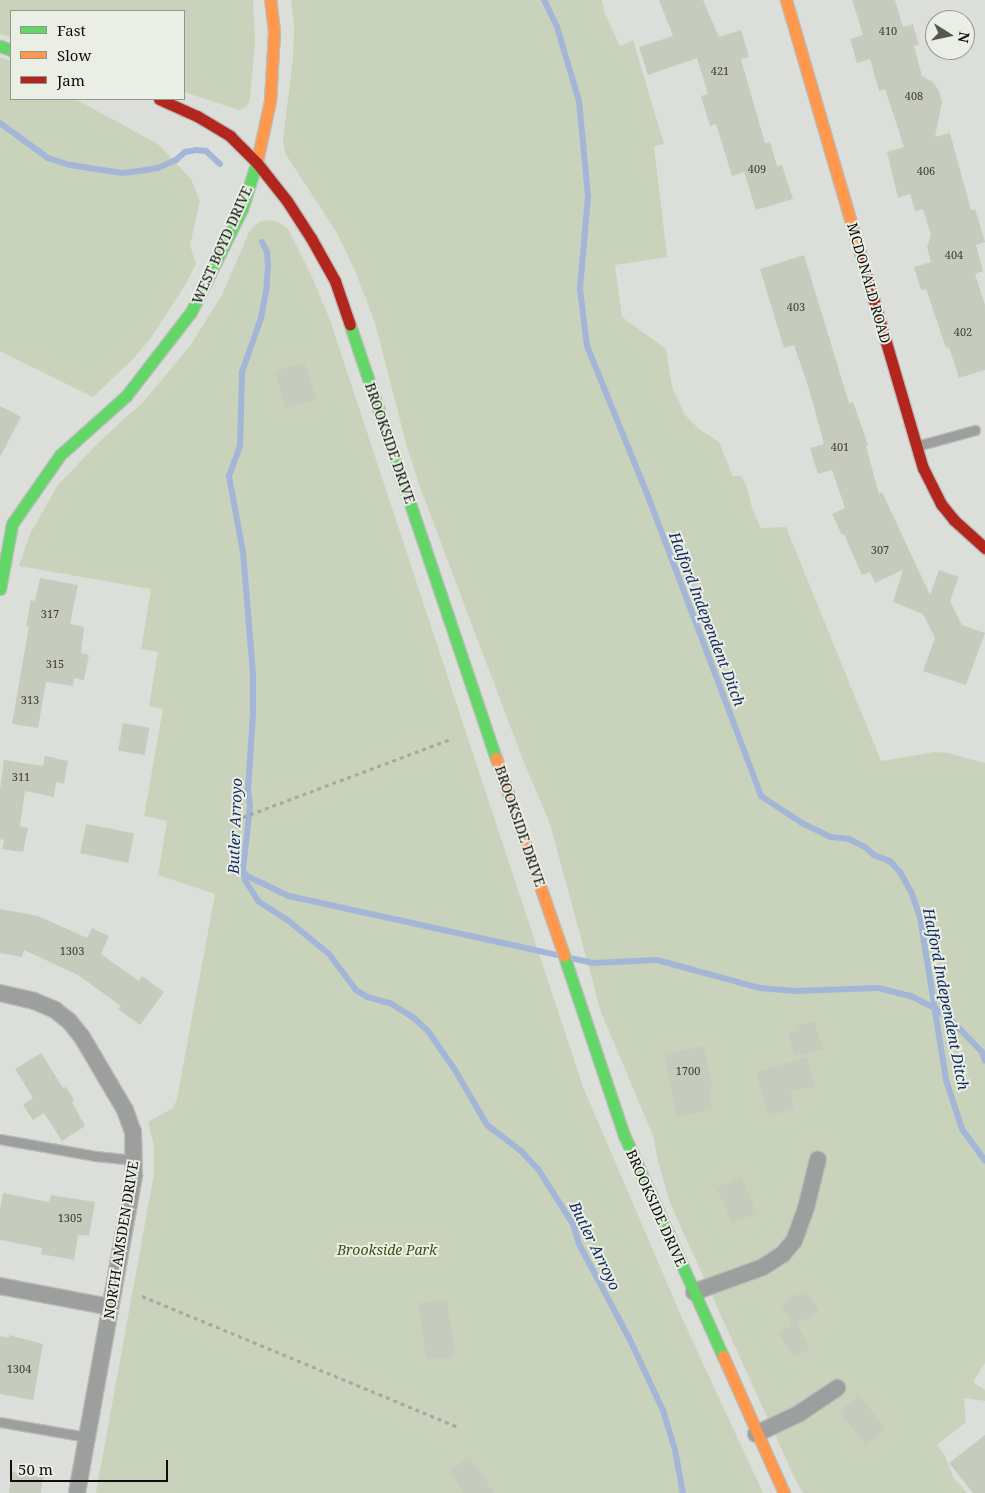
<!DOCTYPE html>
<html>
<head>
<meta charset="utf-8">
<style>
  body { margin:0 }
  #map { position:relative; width:985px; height:1493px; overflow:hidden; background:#dcdfd9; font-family:"Noto Serif",serif }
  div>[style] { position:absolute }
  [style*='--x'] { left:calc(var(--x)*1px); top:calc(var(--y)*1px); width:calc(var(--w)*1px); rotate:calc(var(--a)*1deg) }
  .green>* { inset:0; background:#c9d2ba }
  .stream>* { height:6px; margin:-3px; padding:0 3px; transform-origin:3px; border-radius:3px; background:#a3b6d7 }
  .building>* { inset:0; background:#c6cbbe; transform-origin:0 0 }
  .path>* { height:3px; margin-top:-1.5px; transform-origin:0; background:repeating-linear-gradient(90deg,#a6a8a6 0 4px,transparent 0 8px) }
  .roads { filter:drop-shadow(1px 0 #bbbdb9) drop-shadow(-1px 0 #bbbdb9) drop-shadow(0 1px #bbbdb9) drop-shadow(0 -1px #bbbdb9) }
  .lane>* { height:9px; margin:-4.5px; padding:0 4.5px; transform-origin:4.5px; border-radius:4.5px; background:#9d9e9e }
  .street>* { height:16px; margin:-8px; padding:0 8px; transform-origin:8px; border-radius:8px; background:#9d9e9e }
  .fast>* { height:11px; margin:-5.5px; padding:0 5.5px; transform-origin:5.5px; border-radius:5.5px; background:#63d668 }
  .slow>* { height:11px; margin:-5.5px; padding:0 5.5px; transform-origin:5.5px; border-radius:5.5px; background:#ff974d }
  .jam>* { height:11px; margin:-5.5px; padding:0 5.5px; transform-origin:5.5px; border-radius:5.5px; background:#b3261e }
  span { translate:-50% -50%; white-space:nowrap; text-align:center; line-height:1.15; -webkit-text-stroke:4px #eaeee4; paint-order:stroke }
  .number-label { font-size:11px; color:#3b3d38 }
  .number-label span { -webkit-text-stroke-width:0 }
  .street-label { font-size:14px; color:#0d0e0b }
  .park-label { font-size:14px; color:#3e4f12; font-style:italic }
  .water-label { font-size:15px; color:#102a64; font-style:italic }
  .legend { position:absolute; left:10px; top:10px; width:175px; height:90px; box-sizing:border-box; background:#eaeee4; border:1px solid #92948d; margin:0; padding:6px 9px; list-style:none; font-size:15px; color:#0d0e0b }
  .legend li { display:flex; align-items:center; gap:10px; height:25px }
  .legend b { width:25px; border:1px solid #92948d }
  .north { position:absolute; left:925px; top:10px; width:50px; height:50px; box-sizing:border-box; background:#eaeee4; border:1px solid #92948d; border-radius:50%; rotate:100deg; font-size:14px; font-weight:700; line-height:20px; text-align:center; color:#0d0e0b }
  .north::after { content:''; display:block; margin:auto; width:18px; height:22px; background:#555753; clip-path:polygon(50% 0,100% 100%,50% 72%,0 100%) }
  .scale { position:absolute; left:10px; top:1460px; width:158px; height:22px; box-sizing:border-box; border:2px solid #0d0e0b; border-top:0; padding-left:6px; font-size:15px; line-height:18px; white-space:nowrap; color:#0d0e0b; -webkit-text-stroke:4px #eaeee4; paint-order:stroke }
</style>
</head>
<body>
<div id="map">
  <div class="green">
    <div style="clip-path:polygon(0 0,253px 0,255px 42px,250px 99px,247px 106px,239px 110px,184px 92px,184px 11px,11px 11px,11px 37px,0 34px)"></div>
    <div style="clip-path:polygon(291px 0,602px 0,605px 14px,620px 46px,633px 40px,664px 144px,654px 146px,667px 257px,615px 265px,622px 317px,666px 349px,672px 387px,685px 415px,700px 430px,719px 442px,733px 476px,741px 476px,746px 484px,752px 508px,761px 528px,786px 527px,881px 761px,935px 752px,948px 753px,985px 763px,985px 1363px,973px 1382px,985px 1390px,985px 1401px,964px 1398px,966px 1422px,937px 1445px,945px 1456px,953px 1477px,967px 1493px,803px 1493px,796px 1481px,670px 1203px,657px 1158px,654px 1138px,601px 1012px,550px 824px,523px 760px,421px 490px,407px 447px,375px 323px,356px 273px,337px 233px,285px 153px,283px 139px,293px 58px,294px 26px)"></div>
    <div style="clip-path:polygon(0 57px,11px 61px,11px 99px,75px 99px,158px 144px,191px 179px,200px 201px,190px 245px,196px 264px,184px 287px,150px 339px,134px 358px,93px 397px,0 351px)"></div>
    <div style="clip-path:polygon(267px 220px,278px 222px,288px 229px,312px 277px,330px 320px,583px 1087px,682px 1318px,763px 1493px,96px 1493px,154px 1174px,154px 1146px,148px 1122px,173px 1108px,177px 1099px,215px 894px,158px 875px,167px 821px,144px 816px,163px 709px,149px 706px,158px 652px,141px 649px,151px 589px,19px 566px,30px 534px,58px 485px,99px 442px,144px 401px,190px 346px,222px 295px,250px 230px,259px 222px)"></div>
  </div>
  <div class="stream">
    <div style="--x:544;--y:0;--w:30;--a:64"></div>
    <div style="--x:557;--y:27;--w:77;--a:73.4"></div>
    <div style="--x:579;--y:101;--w:96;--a:84.6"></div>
    <div style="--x:588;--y:197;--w:92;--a:95"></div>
    <div style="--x:580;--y:289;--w:57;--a:83"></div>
    <div style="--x:587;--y:346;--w:165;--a:67.9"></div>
    <div style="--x:649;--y:499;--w:317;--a:69.3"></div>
    <div style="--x:761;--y:796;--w:49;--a:33.4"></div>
    <div style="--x:802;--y:823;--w:32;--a:26"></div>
    <div style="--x:831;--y:837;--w:18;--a:6"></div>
    <div style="--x:849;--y:839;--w:18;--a:27"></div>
    <div style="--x:865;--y:847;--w:12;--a:42"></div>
    <div style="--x:874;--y:855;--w:17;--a:21"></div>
    <div style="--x:890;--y:861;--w:15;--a:48"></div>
    <div style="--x:900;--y:872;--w:25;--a:61"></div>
    <div style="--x:912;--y:894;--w:24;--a:71"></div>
    <div style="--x:920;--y:917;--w:165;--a:80.9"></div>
    <div style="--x:946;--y:1080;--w:52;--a:71.9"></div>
    <div style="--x:962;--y:1129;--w:39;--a:54"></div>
    <div style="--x:0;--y:123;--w:59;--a:36.1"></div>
    <div style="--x:48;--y:158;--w:23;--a:18"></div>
    <div style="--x:70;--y:165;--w:53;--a:8.7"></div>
    <div style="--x:122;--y:173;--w:17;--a:-7"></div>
    <div style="--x:139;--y:171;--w:19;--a:-9"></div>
    <div style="--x:158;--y:168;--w:20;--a:-24"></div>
    <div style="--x:176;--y:160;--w:12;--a:-42"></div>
    <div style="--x:185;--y:152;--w:11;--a:-10"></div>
    <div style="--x:196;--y:150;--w:10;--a:6"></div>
    <div style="--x:206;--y:151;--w:19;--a:43"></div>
    <div style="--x:262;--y:242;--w:11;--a:63"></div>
    <div style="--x:267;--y:252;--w:14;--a:86"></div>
    <div style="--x:268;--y:266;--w:26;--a:94"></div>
    <div style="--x:266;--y:292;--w:26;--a:101"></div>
    <div style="--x:261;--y:318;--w:57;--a:109.4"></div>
    <div style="--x:242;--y:372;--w:74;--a:91.5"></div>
    <div style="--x:240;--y:446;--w:32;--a:110"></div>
    <div style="--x:229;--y:476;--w:77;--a:79.6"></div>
    <div style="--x:243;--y:552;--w:121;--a:85.3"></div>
    <div style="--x:253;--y:673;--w:41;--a:90"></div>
    <div style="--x:253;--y:714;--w:75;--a:93.8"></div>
    <div style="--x:248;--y:789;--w:17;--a:83"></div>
    <div style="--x:250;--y:806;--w:64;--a:96.2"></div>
    <div style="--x:243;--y:870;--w:10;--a:79"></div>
    <div style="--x:245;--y:880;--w:25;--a:58"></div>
    <div style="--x:258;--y:901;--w:38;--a:33"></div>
    <div style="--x:290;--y:922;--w:50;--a:39.4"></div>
    <div style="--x:329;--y:954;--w:45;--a:53.1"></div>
    <div style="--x:356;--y:990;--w:13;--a:32"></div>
    <div style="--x:367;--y:997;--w:24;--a:15"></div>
    <div style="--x:390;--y:1003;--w:28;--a:32"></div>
    <div style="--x:414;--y:1018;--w:19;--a:43"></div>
    <div style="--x:428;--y:1031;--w:47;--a:55.3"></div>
    <div style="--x:455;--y:1070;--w:64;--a:59.8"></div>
    <div style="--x:487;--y:1125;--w:43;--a:37.4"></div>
    <div style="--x:521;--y:1151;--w:25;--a:47"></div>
    <div style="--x:538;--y:1169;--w:65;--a:57.5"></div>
    <div style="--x:573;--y:1224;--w:21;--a:73"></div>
    <div style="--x:579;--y:1244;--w:109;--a:62"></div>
    <div style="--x:630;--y:1340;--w:77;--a:64.8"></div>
    <div style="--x:663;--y:1410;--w:42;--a:73.3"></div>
    <div style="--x:675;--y:1450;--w:44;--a:79.5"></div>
    <div style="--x:243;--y:871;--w:6;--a:51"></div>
    <div style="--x:247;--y:876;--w:47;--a:25.5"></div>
    <div style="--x:289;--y:896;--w:274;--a:12.4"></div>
    <div style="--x:570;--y:958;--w:24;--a:12"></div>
    <div style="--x:593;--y:963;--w:64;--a:-2.7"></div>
    <div style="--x:657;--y:960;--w:107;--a:15.2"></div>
    <div style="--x:760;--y:988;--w:35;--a:5"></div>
    <div style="--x:795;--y:991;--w:83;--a:-2.1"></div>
    <div style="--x:878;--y:988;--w:34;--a:14"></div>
    <div style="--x:911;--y:996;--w:28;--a:27"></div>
    <div style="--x:936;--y:1009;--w:20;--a:37"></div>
    <div style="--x:952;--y:1021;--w:43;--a:45.9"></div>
    <div style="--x:982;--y:1052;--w:9;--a:72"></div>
  </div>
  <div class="building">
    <div style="clip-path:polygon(659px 0,703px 0,719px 37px,741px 30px,749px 57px,741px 59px,765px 143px,770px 142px,777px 166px,782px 165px,793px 199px,756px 210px,744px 172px,732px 176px,716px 124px,710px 126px,701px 96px,708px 94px,697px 58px,648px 75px,639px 47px,673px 36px)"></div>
    <div style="clip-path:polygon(852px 0,895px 0,903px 27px,913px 24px,919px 45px,914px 46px,922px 76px,933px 82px,939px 91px,942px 102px,935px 137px,950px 133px,971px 210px,975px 209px,985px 242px,976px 245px,983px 271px,975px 274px,985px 305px,985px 370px,959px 378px,949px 347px,946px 348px,926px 289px,921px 290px,914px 267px,931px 262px,927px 247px,931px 235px,923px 209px,915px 211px,910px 194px,898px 198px,887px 152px,904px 147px,885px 89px,879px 91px,870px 59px,857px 63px,850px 39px,863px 35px)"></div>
    <div style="clip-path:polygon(804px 255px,849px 403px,853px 402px,868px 445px,866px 446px,879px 494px,882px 492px,930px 595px,939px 570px,959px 577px,950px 601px,962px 625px,985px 633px,966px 685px,923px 671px,935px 638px,923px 614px,893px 602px,903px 570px,875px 583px,870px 572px,862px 575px,844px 534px,842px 535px,832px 514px,845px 508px,832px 470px,818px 474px,810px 448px,824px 444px,809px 389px,794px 345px,784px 348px,760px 269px)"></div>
    <div style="left:305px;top:362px;width:39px;height:32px;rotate:73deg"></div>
    <div style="clip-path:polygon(0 406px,21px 417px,0 457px)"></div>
    <div style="clip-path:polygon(40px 578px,78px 585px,70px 624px,84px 627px,81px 653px,89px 655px,84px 680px,74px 678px,73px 686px,46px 682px,38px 728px,12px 724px,29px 626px,26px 626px,31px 600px,35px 601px)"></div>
    <div style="left:123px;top:723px;width:27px;height:28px;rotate:10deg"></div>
    <div style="clip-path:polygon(45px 756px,68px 761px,64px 784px,56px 782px,54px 797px,25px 791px,20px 826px,28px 828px,23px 852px,2px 849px,4px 840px,0 839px,0 790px,4px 760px,43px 766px)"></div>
    <div style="left:86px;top:824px;width:49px;height:30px;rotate:11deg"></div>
    <div style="clip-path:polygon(0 909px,38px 916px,87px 938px,92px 928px,109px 936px,101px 954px,139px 981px,142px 976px,164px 992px,140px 1025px,118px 1009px,121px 1006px,78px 975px,24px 950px,22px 957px,0 953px)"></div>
    <div style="clip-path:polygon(814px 1021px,823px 1049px,794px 1056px,788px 1033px,800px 1030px,798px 1025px)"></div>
    <div style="clip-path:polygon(704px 1046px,712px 1088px,709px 1089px,713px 1110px,677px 1117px,664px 1054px)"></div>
    <div style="clip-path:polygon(41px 1053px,63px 1088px,66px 1087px,74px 1100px,72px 1102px,85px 1126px,62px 1141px,44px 1113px,33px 1120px,23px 1105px,33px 1098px,15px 1069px)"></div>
    <div style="clip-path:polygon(807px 1057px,815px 1086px,790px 1092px,795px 1109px,768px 1116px,756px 1072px)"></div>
    <div style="left:741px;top:1177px;width:39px;height:27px;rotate:66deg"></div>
    <div style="clip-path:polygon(3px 1193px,49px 1202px,51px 1195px,95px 1202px,89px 1236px,78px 1235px,74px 1260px,41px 1254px,42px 1248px,0 1240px,0 1209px)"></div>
    <div style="clip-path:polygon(807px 1290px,819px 1312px,797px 1323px,810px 1349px,793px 1357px,778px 1332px,792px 1325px,781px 1303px)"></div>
    <div style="left:447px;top:1299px;width:57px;height:29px;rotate:82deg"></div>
    <div style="clip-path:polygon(9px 1335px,43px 1344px,33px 1400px,0 1394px,0 1336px,9px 1338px)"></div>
    <div style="left:859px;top:1395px;width:43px;height:26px;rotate:51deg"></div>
    <div style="clip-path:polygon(985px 1435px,985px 1493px,973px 1493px,949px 1463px)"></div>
    <div style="clip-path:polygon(470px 1457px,494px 1493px,463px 1493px,450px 1470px)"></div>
    <div style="clip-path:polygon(12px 1472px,43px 1477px,41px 1493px,9px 1493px)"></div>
  </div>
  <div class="path">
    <div style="--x:235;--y:820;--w:231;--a:-20.6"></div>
    <div style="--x:142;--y:1296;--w:343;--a:22.5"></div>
  </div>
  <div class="roads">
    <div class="lane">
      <div style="--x:917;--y:446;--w:60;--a:-15.4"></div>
      <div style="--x:0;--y:1139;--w:97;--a:10.1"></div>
      <div style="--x:95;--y:1156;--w:40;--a:5.7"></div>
      <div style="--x:0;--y:1422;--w:88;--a:9.8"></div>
    </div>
    <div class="street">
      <div style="--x:0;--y:993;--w:35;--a:13"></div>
      <div style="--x:34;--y:1001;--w:23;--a:23"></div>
      <div style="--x:55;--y:1010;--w:18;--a:38"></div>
      <div style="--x:69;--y:1021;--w:21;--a:51"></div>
      <div style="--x:82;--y:1037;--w:85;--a:59.5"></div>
      <div style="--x:125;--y:1110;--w:23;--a:70"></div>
      <div style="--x:133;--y:1132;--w:44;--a:88.7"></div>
      <div style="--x:134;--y:1176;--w:322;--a:100.2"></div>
      <div style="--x:0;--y:1286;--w:112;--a:10.8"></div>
      <div style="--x:694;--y:1292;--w:73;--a:-19.9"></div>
      <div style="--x:763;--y:1267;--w:24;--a:-33"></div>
      <div style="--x:783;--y:1254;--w:17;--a:-50"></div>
      <div style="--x:794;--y:1241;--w:35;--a:-70"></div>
      <div style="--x:806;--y:1208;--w:50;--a:-76.2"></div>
      <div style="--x:756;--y:1434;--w:49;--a:-25.5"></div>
      <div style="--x:800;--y:1413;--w:45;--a:-34"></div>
    </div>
    <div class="fast">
      <div style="--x:0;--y:46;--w:12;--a:20"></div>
      <div style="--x:350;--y:325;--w:457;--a:71.4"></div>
      <div style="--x:0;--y:589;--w:66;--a:-79.5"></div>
      <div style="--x:12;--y:524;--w:84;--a:-55.2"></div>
      <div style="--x:60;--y:455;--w:89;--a:-41.8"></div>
      <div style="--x:126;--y:396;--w:106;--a:-52.3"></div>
      <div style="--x:191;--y:312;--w:115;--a:-63.7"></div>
      <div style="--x:242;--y:209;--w:50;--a:-72.6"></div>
      <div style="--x:564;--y:956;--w:189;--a:71.5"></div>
      <div style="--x:624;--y:1135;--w:242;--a:65.9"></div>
    </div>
    <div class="slow">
      <div style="--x:786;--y:0;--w:271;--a:73.7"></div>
      <div style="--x:257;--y:161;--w:61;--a:-77.8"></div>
      <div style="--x:270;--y:101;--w:70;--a:-86.7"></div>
      <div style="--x:274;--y:31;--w:31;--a:-97"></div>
      <div style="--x:496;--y:758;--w:209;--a:71"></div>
      <div style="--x:723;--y:1356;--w:150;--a:66"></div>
    </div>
    <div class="jam">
      <div style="--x:159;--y:99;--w:42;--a:24.1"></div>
      <div style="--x:197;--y:116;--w:39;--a:31"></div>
      <div style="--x:230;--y:136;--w:38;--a:45"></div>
      <div style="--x:257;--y:163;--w:48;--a:51.7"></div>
      <div style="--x:287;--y:201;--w:44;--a:57"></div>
      <div style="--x:311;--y:238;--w:49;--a:60.8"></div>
      <div style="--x:335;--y:281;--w:46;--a:71.2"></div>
      <div style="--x:862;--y:260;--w:217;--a:73.7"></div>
      <div style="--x:923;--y:468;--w:40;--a:63.4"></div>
      <div style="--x:941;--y:504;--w:21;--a:51"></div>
      <div style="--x:954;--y:520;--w:42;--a:42.1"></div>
    </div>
  </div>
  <div class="number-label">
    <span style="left:888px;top:31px">410</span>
    <span style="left:720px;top:71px">421</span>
    <span style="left:914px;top:96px">408</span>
    <span style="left:757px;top:169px">409</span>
    <span style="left:926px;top:171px">406</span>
    <span style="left:954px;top:255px">404</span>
    <span style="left:796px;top:307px">403</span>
    <span style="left:963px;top:332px">402</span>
    <span style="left:840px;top:447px">401</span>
    <span style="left:880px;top:550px">307</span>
    <span style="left:50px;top:614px">317</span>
    <span style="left:55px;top:664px">315</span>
    <span style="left:30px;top:700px">313</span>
    <span style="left:21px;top:777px">311</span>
    <span style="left:72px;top:951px">1303</span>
    <span style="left:688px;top:1071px">1700</span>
    <span style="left:70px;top:1218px">1305</span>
    <span style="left:19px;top:1369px">1304</span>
  </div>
  <div class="street-label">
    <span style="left:222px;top:245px;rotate:-66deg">WEST BOYD DRIVE</span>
    <span style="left:869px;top:283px;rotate:74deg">MCDONALD ROAD</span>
    <span style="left:390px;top:443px;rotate:71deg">BROOKSIDE DRIVE</span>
    <span style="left:520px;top:826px;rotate:71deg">BROOKSIDE DRIVE</span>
    <span style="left:656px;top:1208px;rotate:66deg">BROOKSIDE DRIVE</span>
    <span style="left:121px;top:1240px;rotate:-81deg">NORTH AMSDEN DRIVE</span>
  </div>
  <div class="park-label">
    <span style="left:387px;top:1250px">Brookside Park</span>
  </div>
  <div class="water-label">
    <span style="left:707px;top:619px;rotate:69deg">Halford Independent Ditch</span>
    <span style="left:235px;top:826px;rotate:-88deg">Butler Arroyo</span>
    <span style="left:946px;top:999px;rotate:79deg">Halford Independent Ditch</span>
    <span style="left:595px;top:1246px;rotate:64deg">Butler Arroyo</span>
  </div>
  <ul class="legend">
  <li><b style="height:6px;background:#63d668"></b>Fast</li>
  <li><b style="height:6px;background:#ff974d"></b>Slow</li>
  <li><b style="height:6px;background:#b3261e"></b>Jam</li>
  </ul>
  <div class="north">N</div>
  <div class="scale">50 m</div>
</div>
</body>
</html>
